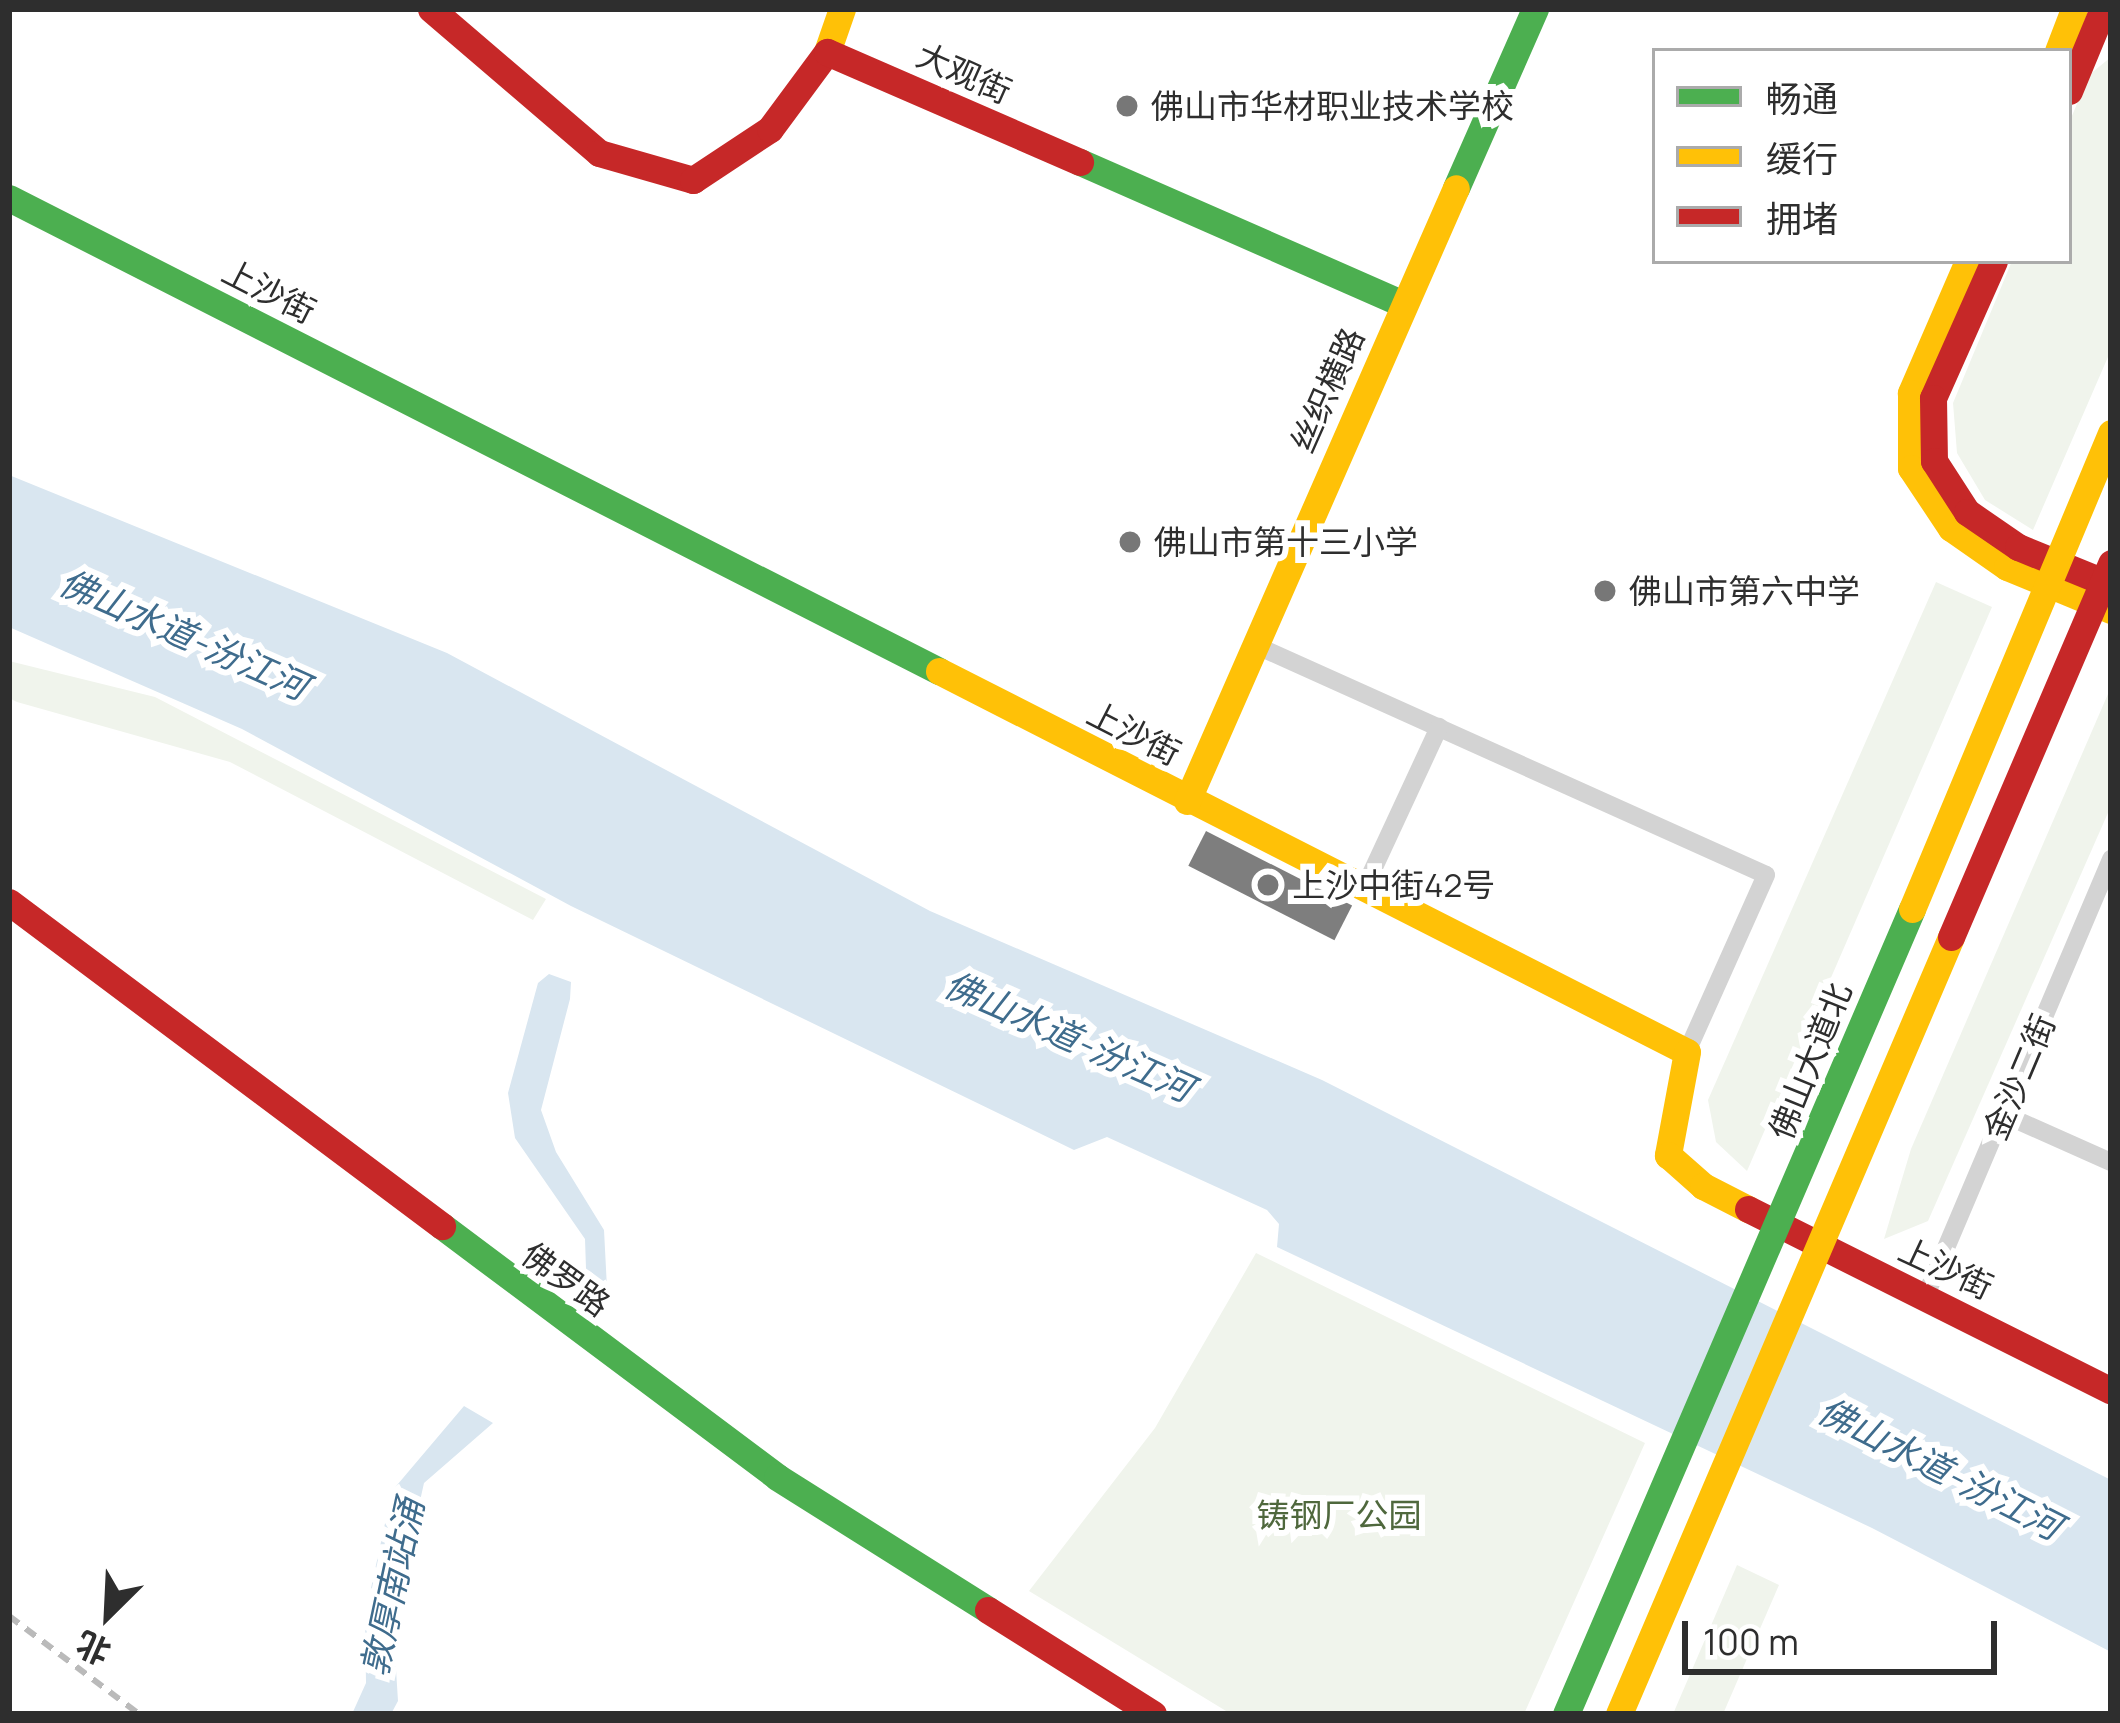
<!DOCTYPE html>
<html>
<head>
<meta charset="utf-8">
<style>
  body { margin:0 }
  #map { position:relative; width:2120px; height:1723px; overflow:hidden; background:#fff; font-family:Manrope,"Noto Sans SC",sans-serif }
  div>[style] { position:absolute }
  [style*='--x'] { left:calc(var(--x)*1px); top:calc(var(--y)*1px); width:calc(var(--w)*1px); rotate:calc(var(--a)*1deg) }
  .green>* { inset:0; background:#f0f4ec }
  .water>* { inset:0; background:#d9e6f0 }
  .building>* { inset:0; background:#7e7e7e; transform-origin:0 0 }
  .street>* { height:18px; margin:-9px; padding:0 9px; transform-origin:9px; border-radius:9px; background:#d3d3d3 }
  .fast>* { height:27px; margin:-13.5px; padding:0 13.5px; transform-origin:13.5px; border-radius:13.5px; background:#4caf50 }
  .slow>* { height:27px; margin:-13.5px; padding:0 13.5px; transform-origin:13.5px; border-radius:13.5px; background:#ffc107 }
  .jam>* { height:27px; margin:-13.5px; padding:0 13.5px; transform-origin:13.5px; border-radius:13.5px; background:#c62828 }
  .rail>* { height:6px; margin-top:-3px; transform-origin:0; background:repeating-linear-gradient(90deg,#bababa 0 12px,transparent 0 21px) }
  .fast-bridge>* { height:27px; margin:-13.5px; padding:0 13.5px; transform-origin:13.5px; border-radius:13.5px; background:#4caf50 }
  .slow-bridge>* { height:27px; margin:-13.5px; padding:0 13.5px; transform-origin:13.5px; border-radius:13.5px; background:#ffc107 }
  .jam-bridge>* { height:27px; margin:-13.5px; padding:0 13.5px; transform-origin:13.5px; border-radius:13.5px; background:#c62828 }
  .dots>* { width:33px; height:33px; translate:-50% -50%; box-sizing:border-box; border:6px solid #fff; border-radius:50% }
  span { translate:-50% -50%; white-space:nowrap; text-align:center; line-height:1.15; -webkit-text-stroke:12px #fff; paint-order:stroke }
  .street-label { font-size:33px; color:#2e2e2e }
  .poi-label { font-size:33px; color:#2e2e2e }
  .left { translate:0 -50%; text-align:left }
  .park-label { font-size:33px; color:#4f683d }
  .water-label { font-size:36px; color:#3f6c8d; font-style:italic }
  .frame { position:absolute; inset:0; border:12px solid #2e2e2e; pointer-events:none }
  .legend { position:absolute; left:1652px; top:48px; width:420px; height:216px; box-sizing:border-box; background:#fff; border:3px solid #ababab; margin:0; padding:15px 21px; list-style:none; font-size:36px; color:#2e2e2e }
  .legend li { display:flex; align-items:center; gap:24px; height:60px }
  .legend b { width:60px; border:3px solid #ababab }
  .north { position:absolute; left:48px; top:1555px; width:120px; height:120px; -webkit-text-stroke:9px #fff; paint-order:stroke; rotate:204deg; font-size:33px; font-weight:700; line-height:48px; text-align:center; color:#2e2e2e }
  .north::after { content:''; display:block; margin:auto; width:42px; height:54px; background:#2e2e2e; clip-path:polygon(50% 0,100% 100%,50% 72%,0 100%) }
  .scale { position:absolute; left:1682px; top:1621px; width:315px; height:54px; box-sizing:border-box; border:6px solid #2e2e2e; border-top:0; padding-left:15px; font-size:36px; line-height:42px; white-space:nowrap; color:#2e2e2e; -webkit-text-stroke:9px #fff; paint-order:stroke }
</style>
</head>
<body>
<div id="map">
  <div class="green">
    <div style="clip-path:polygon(2111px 57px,2111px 350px,2033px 530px,1985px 500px,1957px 453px,1953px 403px,2012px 261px,2069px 261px,2069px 123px,2089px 75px)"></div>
    <div style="clip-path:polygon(1936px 582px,1992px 607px,1747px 1171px,1716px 1142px,1708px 1100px)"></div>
    <div style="clip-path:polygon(9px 661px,155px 697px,546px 899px,533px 920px,230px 762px,17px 702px,9px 698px)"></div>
    <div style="clip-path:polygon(2111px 687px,2111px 806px,1928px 1221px,1884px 1239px,1911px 1149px)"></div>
    <div style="clip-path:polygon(1256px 1253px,1645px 1443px,1524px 1714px,1231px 1714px,1029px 1591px,1155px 1428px)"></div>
    <div style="clip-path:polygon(1737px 1565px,1779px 1585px,1723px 1714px,1673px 1714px)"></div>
  </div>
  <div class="water">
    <div style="clip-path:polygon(9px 475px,447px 653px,930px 911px,1322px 1080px,2111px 1480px,2111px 1652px,1872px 1528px,1277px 1247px,1279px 1224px,1267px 1210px,1107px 1137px,1074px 1150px,571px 906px,242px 729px,9px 627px)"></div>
    <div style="clip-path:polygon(549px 974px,571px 982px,570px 999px,541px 1110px,556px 1152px,604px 1230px,607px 1288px,586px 1269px,585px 1239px,515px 1138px,508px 1093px,538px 983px)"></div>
    <div style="clip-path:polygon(464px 1406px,493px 1423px,424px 1483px,393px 1622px,398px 1701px,391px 1714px,352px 1714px,366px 1683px,365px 1616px,392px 1491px)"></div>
  </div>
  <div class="building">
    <div style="left:1206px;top:831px;width:164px;height:39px;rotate:27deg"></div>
  </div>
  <div class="street">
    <div style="--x:1255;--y:645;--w:560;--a:24.23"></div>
    <div style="--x:1766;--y:875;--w:194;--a:114.1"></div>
    <div style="--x:1363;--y:891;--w:181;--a:-65.1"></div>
    <div style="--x:2003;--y:1114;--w:118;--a:24"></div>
    <div style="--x:1926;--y:1295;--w:474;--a:-67"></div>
  </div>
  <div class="fast">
    <div style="--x:1080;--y:162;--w:354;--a:23.7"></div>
    <div style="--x:1456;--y:188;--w:196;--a:-66.2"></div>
    <div style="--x:9;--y:198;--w:1043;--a:26.96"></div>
    <div style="--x:442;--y:1226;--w:419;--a:36.8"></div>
    <div style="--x:777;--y:1477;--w:249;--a:32.2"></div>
  </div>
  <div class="slow">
    <div style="--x:2058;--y:51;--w:45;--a:-69.1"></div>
    <div style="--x:827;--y:52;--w:46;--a:-70.8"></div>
    <div style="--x:1968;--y:261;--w:144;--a:113.4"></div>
    <div style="--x:1911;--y:393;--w:75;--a:90"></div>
    <div style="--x:1911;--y:468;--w:72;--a:56.3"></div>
    <div style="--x:1951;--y:528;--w:68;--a:34.9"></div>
    <div style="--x:2007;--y:567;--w:113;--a:22.5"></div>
    <div style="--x:939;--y:671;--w:839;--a:26.99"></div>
    <div style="--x:1687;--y:1052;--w:105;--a:100.5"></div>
    <div style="--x:1668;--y:1155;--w:47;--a:41.5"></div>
    <div style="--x:1703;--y:1186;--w:51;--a:27.1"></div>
    <div style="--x:1187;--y:801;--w:669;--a:-66.31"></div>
  </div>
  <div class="jam">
    <div style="--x:431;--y:9;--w:221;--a:40.6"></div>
    <div style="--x:599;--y:153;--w:98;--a:16"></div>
    <div style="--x:693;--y:180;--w:92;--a:-33.5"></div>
    <div style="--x:770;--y:129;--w:96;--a:-53.5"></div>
    <div style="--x:827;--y:52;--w:276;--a:23.5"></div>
    <div style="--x:2069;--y:91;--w:89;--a:-67.5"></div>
    <div style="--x:1994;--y:261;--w:150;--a:114"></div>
    <div style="--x:1933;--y:398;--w:63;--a:89.1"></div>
    <div style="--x:1934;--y:461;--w:61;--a:57.1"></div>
    <div style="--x:1967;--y:512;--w:62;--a:34.5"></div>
    <div style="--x:2018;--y:547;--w:100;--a:22.2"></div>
    <div style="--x:9;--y:902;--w:541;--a:36.81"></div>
    <div style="--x:1748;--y:1209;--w:406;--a:26.6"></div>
    <div style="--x:988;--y:1610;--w:195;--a:32.2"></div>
  </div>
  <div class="rail">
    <div style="--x:9;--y:1616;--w:163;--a:37"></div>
  </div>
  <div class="fast-bridge">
    <div style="--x:1566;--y:1714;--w:876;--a:-66.74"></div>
  </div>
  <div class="slow-bridge">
    <div style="--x:1912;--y:909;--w:516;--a:-67.31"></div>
    <div style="--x:1619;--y:1714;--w:845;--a:-66.86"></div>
  </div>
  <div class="jam-bridge">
    <div style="--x:1951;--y:937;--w:407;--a:-66.8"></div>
  </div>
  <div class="dots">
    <div style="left:1127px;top:106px;background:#777"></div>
    <div style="left:1130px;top:542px;background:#777"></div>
    <div style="left:1605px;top:591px;background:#777"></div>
    <div style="left:1268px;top:885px;background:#777"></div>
  </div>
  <div class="street-label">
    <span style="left:964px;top:73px;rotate:24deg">大观街</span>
    <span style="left:269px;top:291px;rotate:27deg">上沙街</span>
    <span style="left:1327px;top:390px;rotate:-66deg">丝织横路</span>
    <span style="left:1134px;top:733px;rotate:27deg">上沙街</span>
    <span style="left:1810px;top:1061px;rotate:-68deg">佛山大道北</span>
    <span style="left:2019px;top:1077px;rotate:-67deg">金沙二街</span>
    <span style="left:1946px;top:1268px;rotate:25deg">上沙街</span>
    <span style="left:566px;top:1279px;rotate:36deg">佛罗路</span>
  </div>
  <div class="poi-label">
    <span class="left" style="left:1151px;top:106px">佛山市华材职业技术学校</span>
    <span class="left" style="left:1154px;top:542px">佛山市第十三小学</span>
    <span class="left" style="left:1629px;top:591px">佛山市第六中学</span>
    <span class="left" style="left:1292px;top:885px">上沙中街42号</span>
  </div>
  <div class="park-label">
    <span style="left:1339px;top:1515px">铸钢厂公园</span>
  </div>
  <div class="water-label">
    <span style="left:184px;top:634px;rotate:24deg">佛山水道-汾江河</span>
    <span style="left:1069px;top:1036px;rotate:24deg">佛山水道-汾江河</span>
    <span style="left:1940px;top:1468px;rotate:27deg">佛山水道-汾江河</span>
    <span style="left:392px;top:1587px;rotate:-78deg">敦厚南站涌</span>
  </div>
  <div class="frame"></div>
  <ul class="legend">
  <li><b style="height:15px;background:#4caf50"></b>畅通</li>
  <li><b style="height:15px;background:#ffc107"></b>缓行</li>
  <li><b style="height:15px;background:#c62828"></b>拥堵</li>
  </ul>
  <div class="north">北</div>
  <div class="scale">100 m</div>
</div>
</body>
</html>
